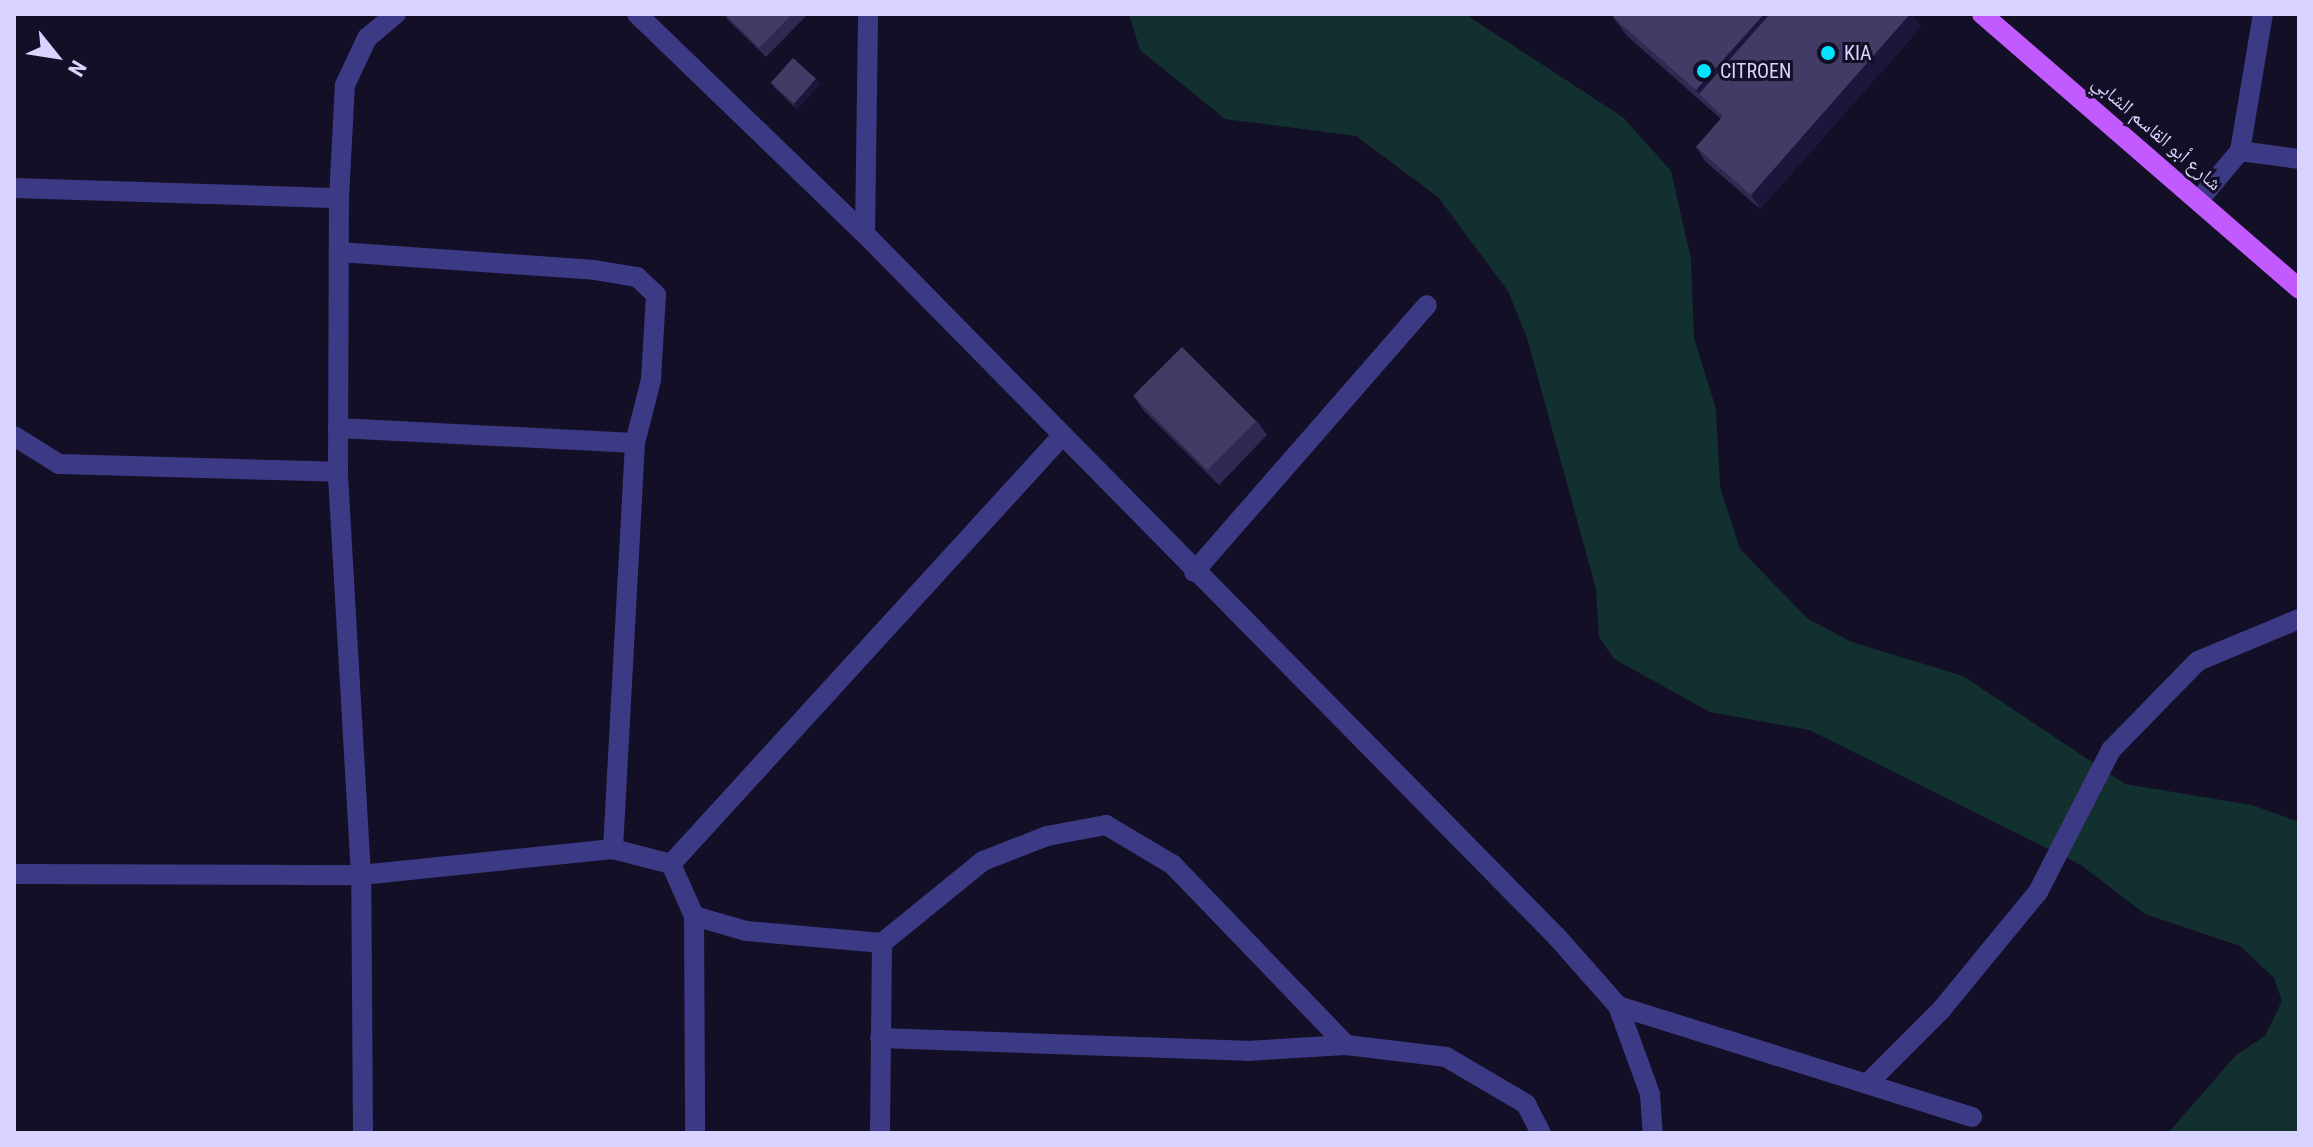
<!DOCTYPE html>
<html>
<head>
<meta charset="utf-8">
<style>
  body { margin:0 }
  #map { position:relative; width:2313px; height:1147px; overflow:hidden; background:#130f26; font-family:"Roboto Condensed","Noto Naskh Arabic",sans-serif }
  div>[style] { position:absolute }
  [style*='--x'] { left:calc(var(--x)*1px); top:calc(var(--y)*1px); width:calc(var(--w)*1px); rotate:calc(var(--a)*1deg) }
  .green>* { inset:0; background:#12302f }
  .minor>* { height:20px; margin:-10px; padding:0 10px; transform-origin:10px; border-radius:10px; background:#3d3a85 }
  .major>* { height:20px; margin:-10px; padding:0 10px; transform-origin:10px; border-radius:10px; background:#c25bff }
  .wall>* { inset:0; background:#312854 }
  .shaded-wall>* { inset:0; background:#1d163a }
  .building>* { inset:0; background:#433a66; transform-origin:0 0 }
  .dots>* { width:22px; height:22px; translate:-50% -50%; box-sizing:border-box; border:4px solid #130f26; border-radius:50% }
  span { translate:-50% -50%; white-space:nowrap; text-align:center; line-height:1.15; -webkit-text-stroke:6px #130f26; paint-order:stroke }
  .poi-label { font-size:20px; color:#d9d4ff }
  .left { translate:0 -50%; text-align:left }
  .street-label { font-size:20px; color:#d9d4ff }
  .frame { position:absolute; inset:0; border:16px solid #d9d4ff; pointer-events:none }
  .north { position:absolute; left:16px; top:16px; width:80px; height:80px; -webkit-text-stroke:6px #130f26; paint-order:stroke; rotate:120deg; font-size:22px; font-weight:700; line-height:32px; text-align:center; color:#d9d4ff }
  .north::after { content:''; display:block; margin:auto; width:28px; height:36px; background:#d9d4ff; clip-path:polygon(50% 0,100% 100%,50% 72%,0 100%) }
</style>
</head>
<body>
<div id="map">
  <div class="green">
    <div style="clip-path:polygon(1129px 14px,1465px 14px,1624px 118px,1671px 171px,1691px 259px,1694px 338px,1716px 409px,1720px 487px,1740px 549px,1808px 619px,1852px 642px,1963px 676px,2125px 784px,2252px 805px,2299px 822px,2299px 1133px,2168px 1133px,2236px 1055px,2265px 1036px,2282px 1001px,2274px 978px,2240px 946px,2145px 914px,2081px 865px,1809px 730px,1710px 712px,1614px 659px,1599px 637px,1596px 589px,1527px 338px,1508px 291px,1438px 197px,1356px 136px,1225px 119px,1140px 50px)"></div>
  </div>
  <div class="minor">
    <div style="--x:637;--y:14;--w:317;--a:44"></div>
    <div style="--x:865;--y:234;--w:986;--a:45.45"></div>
    <div style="--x:1557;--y:937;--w:92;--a:48.5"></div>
    <div style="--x:1618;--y:1006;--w:94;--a:70"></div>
    <div style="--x:1650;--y:1094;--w:39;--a:86"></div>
    <div style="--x:2240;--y:151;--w:60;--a:7.7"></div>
    <div style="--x:14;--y:188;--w:325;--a:1.8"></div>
    <div style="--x:2199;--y:200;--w:64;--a:-50.1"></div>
    <div style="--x:2240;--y:151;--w:139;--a:-80.5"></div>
    <div style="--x:865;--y:234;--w:220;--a:-89.2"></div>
    <div style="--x:339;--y:252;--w:256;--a:4"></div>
    <div style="--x:594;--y:270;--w:44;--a:9.2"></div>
    <div style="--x:637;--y:277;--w:26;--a:43"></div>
    <div style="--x:656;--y:295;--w:85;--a:93.4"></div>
    <div style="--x:651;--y:380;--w:65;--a:104.3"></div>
    <div style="--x:635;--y:443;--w:407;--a:93.1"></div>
    <div style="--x:338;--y:428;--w:297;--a:2.9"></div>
    <div style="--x:14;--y:436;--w:53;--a:31.9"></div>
    <div style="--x:59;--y:464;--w:279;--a:1.6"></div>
    <div style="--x:1194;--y:572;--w:354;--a:-48.9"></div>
    <div style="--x:671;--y:864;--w:578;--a:-47.59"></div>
    <div style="--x:671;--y:864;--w:57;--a:66.1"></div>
    <div style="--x:694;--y:916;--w:217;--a:89.7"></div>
    <div style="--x:14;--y:874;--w:347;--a:0.2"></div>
    <div style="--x:361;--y:875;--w:253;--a:-5.9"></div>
    <div style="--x:613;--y:849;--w:60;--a:14.5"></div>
    <div style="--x:694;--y:916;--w:54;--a:16.1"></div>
    <div style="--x:746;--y:931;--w:137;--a:5"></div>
    <div style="--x:882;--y:943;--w:130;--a:-39.1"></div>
    <div style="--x:983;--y:861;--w:69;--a:-21.3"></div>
    <div style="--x:1047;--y:836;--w:60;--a:-10.6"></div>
    <div style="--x:1106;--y:825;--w:78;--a:30.8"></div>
    <div style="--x:1173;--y:865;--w:250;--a:46.1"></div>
    <div style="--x:1618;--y:1006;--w:371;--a:17.4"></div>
    <div style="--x:880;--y:1038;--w:366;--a:2"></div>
    <div style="--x:1246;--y:1051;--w:100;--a:-3.4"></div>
    <div style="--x:1346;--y:1045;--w:101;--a:6.8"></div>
    <div style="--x:1446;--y:1057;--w:93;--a:30.4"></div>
    <div style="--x:1526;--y:1104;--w:33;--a:63"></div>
    <div style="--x:1867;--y:1084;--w:105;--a:-45"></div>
    <div style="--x:1941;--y:1010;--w:153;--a:-50.6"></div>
    <div style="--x:2038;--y:892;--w:160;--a:-62.8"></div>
    <div style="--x:2111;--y:750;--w:124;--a:-45.7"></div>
    <div style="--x:2198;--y:661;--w:109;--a:-22.6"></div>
    <div style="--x:363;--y:1133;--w:258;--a:-90.4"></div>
    <div style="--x:361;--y:875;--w:404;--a:-93.3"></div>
    <div style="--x:338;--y:472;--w:274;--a:-89.8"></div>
    <div style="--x:339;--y:198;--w:113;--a:-87"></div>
    <div style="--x:345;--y:85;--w:52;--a:-64.9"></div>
    <div style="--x:367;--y:38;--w:38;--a:-40"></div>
    <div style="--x:880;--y:1133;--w:190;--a:-89.4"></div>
  </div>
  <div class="major">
    <div style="--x:1982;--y:14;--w:420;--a:40.9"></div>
  </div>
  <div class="wall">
    <div style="clip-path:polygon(724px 14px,808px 14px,766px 57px,727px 19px)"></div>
    <div style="clip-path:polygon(1616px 14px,1912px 14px,1921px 27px,1760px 209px,1705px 161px,1696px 147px,1721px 119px,1626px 35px,1613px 17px)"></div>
    <div style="clip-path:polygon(771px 83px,820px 84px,797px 109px,775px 88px)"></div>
    <div style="clip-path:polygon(1134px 397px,1257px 421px,1267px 435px,1219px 485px,1144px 411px)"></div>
  </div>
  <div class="shaded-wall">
    <div style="clip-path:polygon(1764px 14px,1792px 14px,1699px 94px,1709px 108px,1696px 90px)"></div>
    <div style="clip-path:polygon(1910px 14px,1912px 14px,1921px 27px,1760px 209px,1751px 195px)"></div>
    <div style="clip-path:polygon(816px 79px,820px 84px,797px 109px,794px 104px)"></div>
  </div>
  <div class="building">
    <div style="clip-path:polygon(725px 14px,792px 14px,759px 48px)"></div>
    <div style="clip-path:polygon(1616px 14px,1764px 14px,1696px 90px,1613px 17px)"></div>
    <div style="clip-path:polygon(1770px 14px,1910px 14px,1751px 195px,1696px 147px,1723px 116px,1699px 94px)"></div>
    <div style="left:793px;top:58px;width:31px;height:33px;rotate:42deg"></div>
    <div style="left:1182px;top:347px;width:105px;height:69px;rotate:45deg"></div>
  </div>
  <div class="dots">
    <div style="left:1828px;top:53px;background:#00e5ff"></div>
    <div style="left:1704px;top:71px;background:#00e5ff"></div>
  </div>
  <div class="poi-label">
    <span class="left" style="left:1844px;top:53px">KIA</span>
    <span class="left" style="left:1720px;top:71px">CITROEN</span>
  </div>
  <div class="street-label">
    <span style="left:2157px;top:133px;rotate:41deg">شارع أبو القاسم الشابي</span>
  </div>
  <div class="frame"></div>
  <div class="north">N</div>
</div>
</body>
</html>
